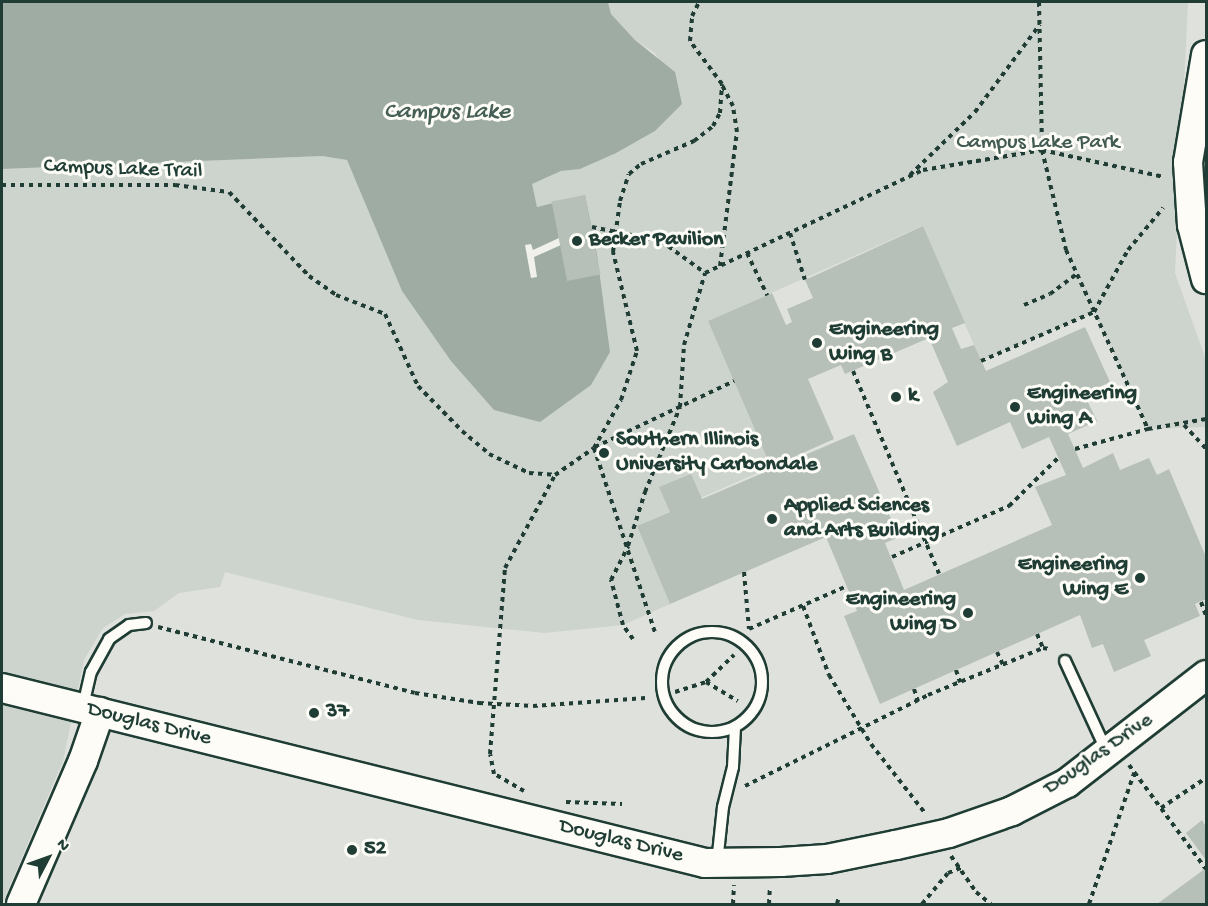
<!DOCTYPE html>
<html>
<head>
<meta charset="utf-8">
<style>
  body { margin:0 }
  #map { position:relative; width:1208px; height:906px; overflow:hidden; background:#f0f1eb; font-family:"Gochi Hand",sans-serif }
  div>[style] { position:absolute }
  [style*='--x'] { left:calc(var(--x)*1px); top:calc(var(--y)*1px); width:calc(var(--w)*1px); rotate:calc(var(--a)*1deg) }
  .built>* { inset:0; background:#dfe2dc; transform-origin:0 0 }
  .green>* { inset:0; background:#cdd3cd }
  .water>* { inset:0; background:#9faca4 }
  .pier>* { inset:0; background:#f0f1eb }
  .building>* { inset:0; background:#b6bfb8; transform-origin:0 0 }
  .path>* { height:4px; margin-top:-2px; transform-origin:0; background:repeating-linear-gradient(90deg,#1f3d34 0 4.5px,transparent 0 9px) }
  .roads { filter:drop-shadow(2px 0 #1f3d34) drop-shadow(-2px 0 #1f3d34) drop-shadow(0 2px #1f3d34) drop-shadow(0 -2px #1f3d34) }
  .lane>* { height:10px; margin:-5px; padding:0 5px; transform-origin:5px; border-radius:5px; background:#fdfcf7 }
  .lane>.ring { margin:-5px; padding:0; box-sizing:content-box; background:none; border:10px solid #fdfcf7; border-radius:50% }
  .secondary>* { height:28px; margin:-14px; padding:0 14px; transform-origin:14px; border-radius:14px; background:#fdfcf7 }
  .dots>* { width:16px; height:16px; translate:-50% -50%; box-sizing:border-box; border:3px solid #fdfcf7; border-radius:50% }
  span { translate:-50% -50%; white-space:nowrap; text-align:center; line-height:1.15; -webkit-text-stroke:6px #fdfcf7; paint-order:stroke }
  .park-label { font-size:22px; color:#425b53 }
  .street-label { font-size:22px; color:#1f3d34 }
  .poi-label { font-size:22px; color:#1f3d34; font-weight:700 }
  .left { translate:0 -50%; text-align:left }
  .right { translate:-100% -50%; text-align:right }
  .water-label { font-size:24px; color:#455e56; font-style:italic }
  .frame { position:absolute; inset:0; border:3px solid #1f3d34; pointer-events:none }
  .north { position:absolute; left:18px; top:828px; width:60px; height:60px; -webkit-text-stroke:4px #fdfcf7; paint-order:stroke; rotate:49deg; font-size:16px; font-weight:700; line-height:24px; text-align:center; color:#1f3d34 }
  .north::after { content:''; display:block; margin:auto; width:21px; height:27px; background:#1f3d34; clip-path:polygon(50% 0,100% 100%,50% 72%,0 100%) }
</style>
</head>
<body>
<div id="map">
  <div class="built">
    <div style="left:2px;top:2px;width:1204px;height:902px"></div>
  </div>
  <div class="green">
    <div style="clip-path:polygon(608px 2px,1188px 2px,1175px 273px,1206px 360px,1206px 427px,1148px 429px,1094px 313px,981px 361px,922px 226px,708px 321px,771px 467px,637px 526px,670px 604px,623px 625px,545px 633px,418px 620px,225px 572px,220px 587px,179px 593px,154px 611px,125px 614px,103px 628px,84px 660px,63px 761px,2px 904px,2px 169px,322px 156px,347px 160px,402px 291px,494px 410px,540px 422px,610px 352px,597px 254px,584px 195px,537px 207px,531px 184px,561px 171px,580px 169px,643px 138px,682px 104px,655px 53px,635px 40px,611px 14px)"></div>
  </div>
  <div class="water">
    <div style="clip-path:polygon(2px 2px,608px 2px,611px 14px,635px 40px,675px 72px,682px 104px,655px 131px,616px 153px,580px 169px,561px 171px,532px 184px,537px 207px,585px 195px,597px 254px,610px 352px,591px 385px,540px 422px,494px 410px,451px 361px,402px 291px,347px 160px,322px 156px,2px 169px)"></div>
  </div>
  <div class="pier">
    <div style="clip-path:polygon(559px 238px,561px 245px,534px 257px,537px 277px,531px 278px,525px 245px,531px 244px,533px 250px)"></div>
  </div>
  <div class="building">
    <div style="left:585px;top:195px;width:81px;height:34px;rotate:79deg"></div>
    <div style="clip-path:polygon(923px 226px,965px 323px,952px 328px,961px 349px,974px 345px,986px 371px,1085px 327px,1110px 382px,1084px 394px,1097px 421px,1068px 434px,1083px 468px,1113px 453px,1120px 470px,1149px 458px,1157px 475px,1169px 469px,1206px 557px,1206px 599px,1195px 604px,1200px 616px,1144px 640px,1151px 656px,1114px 672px,1103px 644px,1092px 648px,1080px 615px,880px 704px,844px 616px,857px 611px,826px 537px,670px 604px,637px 526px,670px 512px,659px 487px,691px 474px,702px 499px,854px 434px,899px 537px,885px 543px,904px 590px,1052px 525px,1035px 487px,1066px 475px,1049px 437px,1022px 449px,1010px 422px,957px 446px,933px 392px,948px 382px,929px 338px,845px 374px,841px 365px,808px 379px,834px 439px,771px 467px,708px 321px,772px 293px,786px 325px,792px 322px,787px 309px,813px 298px,805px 280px)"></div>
    <div style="clip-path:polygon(1202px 820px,1206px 827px,1206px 860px,1186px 833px)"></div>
    <div style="clip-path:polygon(1206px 868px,1206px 904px,1157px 904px)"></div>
  </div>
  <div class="path">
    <div style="--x:1039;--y:2;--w:148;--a:88.8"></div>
    <div style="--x:1042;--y:150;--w:103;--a:76.5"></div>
    <div style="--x:1066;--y:250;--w:197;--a:65.4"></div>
    <div style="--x:910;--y:175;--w:91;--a:-44.1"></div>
    <div style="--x:975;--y:112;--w:109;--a:-53.5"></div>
    <div style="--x:2;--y:185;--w:173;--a:0"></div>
    <div style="--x:175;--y:185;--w:54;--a:7.4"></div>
    <div style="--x:229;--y:192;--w:116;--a:46.4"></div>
    <div style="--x:309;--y:276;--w:33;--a:35"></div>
    <div style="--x:336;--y:295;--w:53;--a:21.2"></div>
    <div style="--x:385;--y:314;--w:79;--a:65.4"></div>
    <div style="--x:418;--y:386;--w:63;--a:45.6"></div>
    <div style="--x:462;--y:431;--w:35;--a:40"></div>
    <div style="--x:489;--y:454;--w:44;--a:25.4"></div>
    <div style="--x:529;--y:473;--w:26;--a:4"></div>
    <div style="--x:555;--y:475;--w:47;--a:-34.7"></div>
    <div style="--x:594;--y:448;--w:55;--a:-60.6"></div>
    <div style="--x:621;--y:400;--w:52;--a:-71.9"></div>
    <div style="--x:637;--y:351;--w:102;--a:-103.6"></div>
    <div style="--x:613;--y:252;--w:51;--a:-82.2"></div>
    <div style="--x:620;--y:201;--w:28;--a:-72"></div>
    <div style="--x:629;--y:174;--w:16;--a:-40"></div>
    <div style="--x:641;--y:164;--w:58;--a:-23.5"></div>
    <div style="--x:694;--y:141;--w:24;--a:-38"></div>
    <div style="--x:713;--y:126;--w:15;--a:-62"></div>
    <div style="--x:720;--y:113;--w:29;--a:-86"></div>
    <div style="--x:722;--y:84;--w:54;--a:-126.7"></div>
    <div style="--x:690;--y:41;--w:25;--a:-85"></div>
    <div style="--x:692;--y:16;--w:16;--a:-63"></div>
    <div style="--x:592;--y:227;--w:70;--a:11.5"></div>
    <div style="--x:661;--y:241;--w:54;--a:36"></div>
    <div style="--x:790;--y:233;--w:49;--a:72.3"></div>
    <div style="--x:747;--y:253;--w:47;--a:64.5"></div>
    <div style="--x:720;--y:266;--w:135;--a:-82.8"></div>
    <div style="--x:737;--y:132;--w:26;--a:-99"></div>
    <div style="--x:733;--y:106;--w:24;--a:-118"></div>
    <div style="--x:1024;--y:305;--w:28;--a:-23"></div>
    <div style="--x:1050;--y:294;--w:34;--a:-37"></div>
    <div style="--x:981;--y:361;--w:123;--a:-23.4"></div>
    <div style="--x:1094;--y:312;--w:71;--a:-61.3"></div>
    <div style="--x:1128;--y:250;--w:55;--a:-50.2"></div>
    <div style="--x:853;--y:371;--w:220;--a:67"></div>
    <div style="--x:1184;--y:425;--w:33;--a:47"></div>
    <div style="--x:595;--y:447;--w:154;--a:-25.4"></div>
    <div style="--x:594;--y:448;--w:194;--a:71.7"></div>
    <div style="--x:1075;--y:449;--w:76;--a:-15.3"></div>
    <div style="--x:1148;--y:429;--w:59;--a:-9.8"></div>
    <div style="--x:892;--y:557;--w:128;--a:-23.6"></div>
    <div style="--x:1009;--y:506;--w:69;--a:-44.4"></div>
    <div style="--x:744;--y:572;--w:57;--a:85"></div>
    <div style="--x:749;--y:629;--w:107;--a:-23.7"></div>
    <div style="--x:1201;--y:602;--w:15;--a:70"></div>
    <div style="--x:803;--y:606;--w:74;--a:69.4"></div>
    <div style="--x:829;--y:675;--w:81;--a:58.7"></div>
    <div style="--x:871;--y:744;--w:88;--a:52"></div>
    <div style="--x:158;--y:627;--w:265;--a:14.4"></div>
    <div style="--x:415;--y:693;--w:65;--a:8.9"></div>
    <div style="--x:479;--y:703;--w:54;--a:3.2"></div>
    <div style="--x:533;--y:706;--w:113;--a:-4"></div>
    <div style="--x:1037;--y:634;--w:15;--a:67"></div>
    <div style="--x:633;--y:639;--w:17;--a:-126"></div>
    <div style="--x:623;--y:625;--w:47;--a:-104.9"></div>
    <div style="--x:611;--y:580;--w:38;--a:-63"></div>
    <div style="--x:628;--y:546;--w:57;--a:-72.5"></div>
    <div style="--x:645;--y:492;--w:92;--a:-67.6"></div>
    <div style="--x:680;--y:407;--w:62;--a:-86.3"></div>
    <div style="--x:684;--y:345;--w:75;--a:-73.7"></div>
    <div style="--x:705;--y:273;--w:241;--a:-25.3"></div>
    <div style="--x:923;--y:170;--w:121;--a:-9.5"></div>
    <div style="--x:1042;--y:150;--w:125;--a:12.5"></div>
    <div style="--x:997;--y:652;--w:14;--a:65"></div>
    <div style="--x:956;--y:670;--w:13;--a:72"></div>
    <div style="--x:706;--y:682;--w:39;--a:-44"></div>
    <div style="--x:914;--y:689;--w:13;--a:72"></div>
    <div style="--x:675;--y:692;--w:33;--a:-18"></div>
    <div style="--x:706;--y:682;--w:37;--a:31"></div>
    <div style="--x:1129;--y:765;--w:129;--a:53.5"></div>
    <div style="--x:745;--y:786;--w:204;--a:-26.4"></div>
    <div style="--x:928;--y:695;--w:124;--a:-22.2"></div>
    <div style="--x:1043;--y:648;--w:7;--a:8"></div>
    <div style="--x:524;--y:791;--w:34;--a:-150"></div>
    <div style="--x:494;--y:774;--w:20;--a:-101"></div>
    <div style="--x:490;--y:754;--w:187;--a:-85.4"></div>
    <div style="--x:505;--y:568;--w:106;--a:-61.7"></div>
    <div style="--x:566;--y:802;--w:56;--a:2"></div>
    <div style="--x:1161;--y:808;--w:54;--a:-33.7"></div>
    <div style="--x:951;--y:856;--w:44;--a:55.2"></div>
    <div style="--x:976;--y:892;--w:19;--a:39"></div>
    <div style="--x:733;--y:904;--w:19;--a:-87"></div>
    <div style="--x:769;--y:904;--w:18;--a:-87"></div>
    <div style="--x:837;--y:904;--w:8;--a:-76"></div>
    <div style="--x:922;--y:904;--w:40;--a:-50"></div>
    <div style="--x:948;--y:873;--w:14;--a:-21"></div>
    <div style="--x:1089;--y:904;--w:139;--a:-71"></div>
  </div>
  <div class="roads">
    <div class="lane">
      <div class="ring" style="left:662px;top:632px;width:90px;height:90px"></div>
      <div style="--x:1065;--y:661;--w:100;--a:65.2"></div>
      <div style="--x:83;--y:706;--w:35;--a:-77"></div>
      <div style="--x:91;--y:672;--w:38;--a:-61"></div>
      <div style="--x:109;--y:639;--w:24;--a:-35"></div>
      <div style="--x:129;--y:625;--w:17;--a:-7"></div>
      <div style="--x:717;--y:863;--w:56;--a:-83.9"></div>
      <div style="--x:723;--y:807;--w:41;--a:-76"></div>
      <div style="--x:733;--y:767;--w:40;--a:-87.1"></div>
    </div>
    <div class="secondary">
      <div style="--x:1206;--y:55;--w:109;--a:99.5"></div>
      <div style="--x:1188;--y:162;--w:63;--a:86.4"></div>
      <div style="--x:1192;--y:225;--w:56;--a:75.5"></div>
      <div style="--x:2;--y:688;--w:724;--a:13.98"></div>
      <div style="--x:705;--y:863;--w:76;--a:-0.8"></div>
      <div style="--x:781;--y:862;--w:46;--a:-3.7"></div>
      <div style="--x:827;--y:859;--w:70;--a:-11.5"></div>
      <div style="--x:896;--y:845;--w:54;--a:-12.8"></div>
      <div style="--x:949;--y:833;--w:67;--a:-19.2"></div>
      <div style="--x:1012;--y:811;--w:62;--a:-27"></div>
      <div style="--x:1067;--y:783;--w:176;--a:-37.8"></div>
      <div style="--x:21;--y:904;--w:156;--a:-66.6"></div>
      <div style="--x:83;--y:761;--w:52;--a:-70.9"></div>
    </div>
  </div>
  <div class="dots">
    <div style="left:577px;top:241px;background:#1f3d34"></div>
    <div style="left:817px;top:343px;background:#1f3d34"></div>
    <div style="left:896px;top:397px;background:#1f3d34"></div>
    <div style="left:1015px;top:407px;background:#1f3d34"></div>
    <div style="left:604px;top:453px;background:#1f3d34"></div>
    <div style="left:772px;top:519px;background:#1f3d34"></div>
    <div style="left:1140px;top:578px;background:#1f3d34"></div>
    <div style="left:968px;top:613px;background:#1f3d34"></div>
    <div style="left:314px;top:713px;background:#1f3d34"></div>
    <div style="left:352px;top:850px;background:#1f3d34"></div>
  </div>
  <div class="park-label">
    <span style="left:1038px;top:144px">Campus Lake Park</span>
  </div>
  <div class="street-label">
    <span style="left:123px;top:170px;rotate:2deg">Campus Lake Trail</span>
    <span style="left:149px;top:725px;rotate:14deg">Douglas Drive</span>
    <span style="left:1099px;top:755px;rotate:-35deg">Douglas Drive</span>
    <span style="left:621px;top:842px;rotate:14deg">Douglas Drive</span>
  </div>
  <div class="poi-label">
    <span class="left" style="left:589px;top:241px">Becker Pavilion</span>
    <span class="left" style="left:829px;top:343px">Engineering<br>Wing B</span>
    <span class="left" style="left:1027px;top:407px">Engineering<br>Wing A</span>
    <span class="left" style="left:908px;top:397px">k</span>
    <span class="left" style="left:616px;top:453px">Southern Illinois<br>University Carbondale</span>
    <span class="left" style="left:784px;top:519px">Applied Sciences<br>and Arts Building</span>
    <span class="right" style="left:1128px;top:578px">Engineering<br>Wing E</span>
    <span class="right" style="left:956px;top:613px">Engineering<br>Wing D</span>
    <span class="left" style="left:326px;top:713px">37</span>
    <span class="left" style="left:364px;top:850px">52</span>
  </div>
  <div class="water-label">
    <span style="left:447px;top:113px">Campus Lake</span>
  </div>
  <div class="frame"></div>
  <div class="north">N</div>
</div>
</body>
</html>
